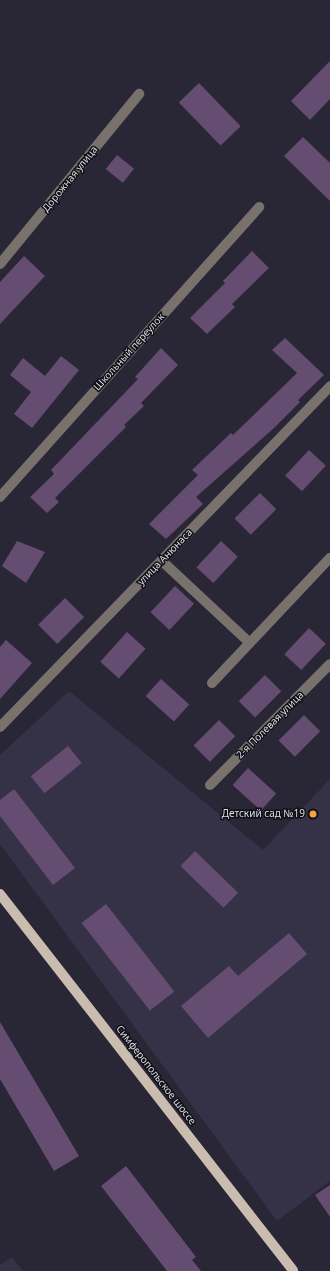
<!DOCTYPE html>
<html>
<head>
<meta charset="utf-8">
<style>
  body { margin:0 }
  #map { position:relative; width:330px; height:1271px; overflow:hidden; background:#292636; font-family:"Noto Sans",sans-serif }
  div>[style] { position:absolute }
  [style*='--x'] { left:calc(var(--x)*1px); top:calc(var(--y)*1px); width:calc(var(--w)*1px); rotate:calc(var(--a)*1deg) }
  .built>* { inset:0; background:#353146 }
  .building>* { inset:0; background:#644d71; transform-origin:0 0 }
  .minor>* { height:10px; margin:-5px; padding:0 5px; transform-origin:5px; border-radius:5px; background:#79726c }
  .major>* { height:10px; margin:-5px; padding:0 5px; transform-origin:5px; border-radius:5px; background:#cabcaf }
  .dots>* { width:11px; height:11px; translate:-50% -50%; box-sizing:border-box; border:2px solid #111017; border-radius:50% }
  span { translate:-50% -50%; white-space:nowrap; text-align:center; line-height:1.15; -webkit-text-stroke:3px #111017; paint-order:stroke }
  .street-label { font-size:10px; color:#dddce6 }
  .poi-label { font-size:10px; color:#dddce6 }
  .right { translate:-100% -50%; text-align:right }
</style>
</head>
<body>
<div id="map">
  <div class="built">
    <div style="clip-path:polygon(69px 691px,263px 850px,330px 779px,330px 1181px,277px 1221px,0 844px,0 755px)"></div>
    <div style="clip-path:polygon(12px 1257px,23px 1271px,0 1271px,0 1265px)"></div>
  </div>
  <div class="building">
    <div style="clip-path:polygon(330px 61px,330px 99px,310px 120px,291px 101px)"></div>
    <div style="left:199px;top:83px;width:60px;height:28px;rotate:46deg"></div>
    <div style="clip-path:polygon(303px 137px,330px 163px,330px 201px,284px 156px)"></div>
    <div style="left:117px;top:155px;width:22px;height:18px;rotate:39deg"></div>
    <div style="clip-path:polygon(252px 251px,269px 268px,232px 304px,235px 307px,207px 334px,190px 318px,225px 283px,223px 281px)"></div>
    <div style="clip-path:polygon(24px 256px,45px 276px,0 324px,0 282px)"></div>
    <div style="clip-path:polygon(285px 338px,324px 375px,298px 400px,300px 402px,274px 428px,196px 497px,203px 504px,166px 539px,149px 524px,198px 475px,192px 470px,231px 433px,233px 435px,297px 373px,272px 350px)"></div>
    <div style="clip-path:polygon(161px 348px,178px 365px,141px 403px,144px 406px,124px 425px,126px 427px,55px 498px,59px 502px,47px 513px,30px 497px,54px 474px,51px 470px,138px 379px,135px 377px)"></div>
    <div style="clip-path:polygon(61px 356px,79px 370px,32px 428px,14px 414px,31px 392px,10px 375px,23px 358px,45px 376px)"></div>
    <div style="left:309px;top:450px;width:23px;height:35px;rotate:43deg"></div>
    <div style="left:260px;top:493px;width:23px;height:36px;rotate:45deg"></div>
    <div style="clip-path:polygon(17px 541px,45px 552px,26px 583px,2px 566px)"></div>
    <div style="left:221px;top:541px;width:23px;height:36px;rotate:43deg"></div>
    <div style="left:175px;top:586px;width:26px;height:36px;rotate:43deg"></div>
    <div style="left:65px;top:598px;width:27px;height:38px;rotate:45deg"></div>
    <div style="left:309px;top:628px;width:23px;height:36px;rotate:43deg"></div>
    <div style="left:127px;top:632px;width:25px;height:40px;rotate:42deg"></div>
    <div style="clip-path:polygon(6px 640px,32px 663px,0 699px,0 647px)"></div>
    <div style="left:265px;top:675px;width:23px;height:37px;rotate:45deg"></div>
    <div style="left:161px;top:679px;width:38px;height:23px;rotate:42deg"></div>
    <div style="left:304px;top:715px;width:23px;height:36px;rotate:45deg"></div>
    <div style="left:219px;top:720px;width:23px;height:36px;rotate:45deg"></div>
    <div style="left:68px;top:746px;width:22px;height:48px;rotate:51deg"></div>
    <div style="left:248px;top:768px;width:38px;height:23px;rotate:42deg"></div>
    <div style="clip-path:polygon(14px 789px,75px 868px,53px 885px,0 816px,0 800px)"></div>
    <div style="left:195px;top:851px;width:60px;height:21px;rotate:44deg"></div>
    <div style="left:106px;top:904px;width:111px;height:31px;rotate:52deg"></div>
    <div style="clip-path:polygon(289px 933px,307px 954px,208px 1038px,181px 1006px,229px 966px,238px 976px)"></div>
    <div style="clip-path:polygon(0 1022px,79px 1156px,54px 1171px,0 1079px)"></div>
    <div style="clip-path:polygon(126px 1166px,196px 1257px,192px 1260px,201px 1271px,167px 1271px,101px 1186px)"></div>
    <div style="clip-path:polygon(330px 1185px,330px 1217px,315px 1195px)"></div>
  </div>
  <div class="minor">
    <div style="--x:0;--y:264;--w:220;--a:-50.7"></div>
    <div style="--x:0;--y:497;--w:389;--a:-48.2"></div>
    <div style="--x:162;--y:561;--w:120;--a:43"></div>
    <div style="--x:212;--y:683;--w:172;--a:-46.7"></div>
    <div style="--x:0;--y:727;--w:475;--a:-45.9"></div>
    <div style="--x:210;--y:785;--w:170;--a:-45.2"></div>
  </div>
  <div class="major">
    <div style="--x:0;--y:894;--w:477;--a:52.1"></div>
  </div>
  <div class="dots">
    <div style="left:313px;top:814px;background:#f0a63f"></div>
  </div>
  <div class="street-label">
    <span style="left:70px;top:179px;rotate:-51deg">Дорожная улица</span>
    <span style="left:129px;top:352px;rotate:-48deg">Школьный переулок</span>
    <span style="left:165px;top:557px;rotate:-46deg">улица Анюнаса</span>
    <span style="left:270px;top:725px;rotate:-45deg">2-я Полевая улица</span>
    <span style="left:156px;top:1075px;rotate:52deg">Симферопольское шоссе</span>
  </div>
  <div class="poi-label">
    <span class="right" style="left:305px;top:814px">Детский сад №19</span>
  </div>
</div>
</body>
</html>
